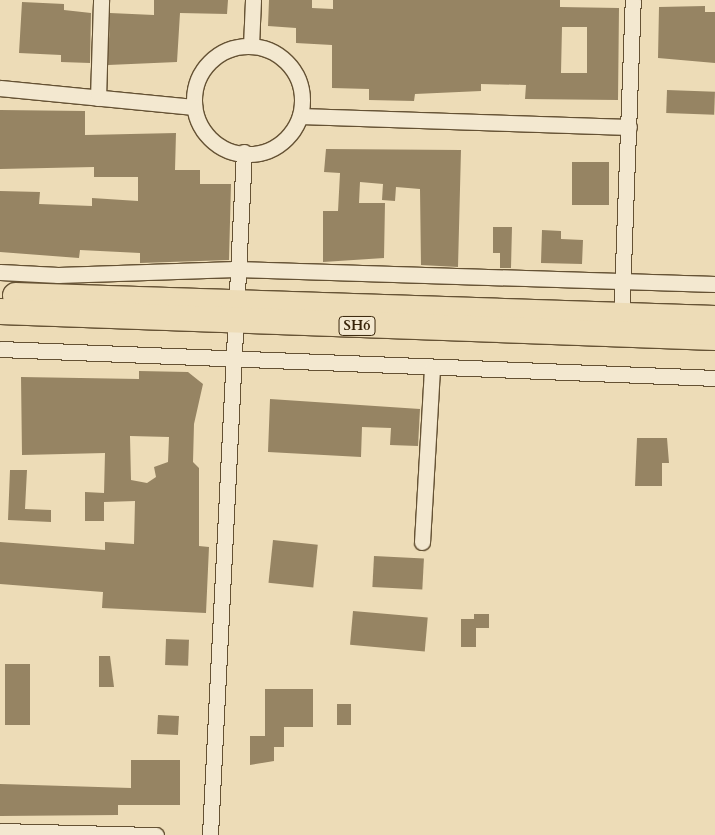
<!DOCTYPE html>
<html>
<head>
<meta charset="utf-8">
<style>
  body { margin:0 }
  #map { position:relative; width:715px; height:835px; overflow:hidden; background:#eddcb7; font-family:Cardo,serif }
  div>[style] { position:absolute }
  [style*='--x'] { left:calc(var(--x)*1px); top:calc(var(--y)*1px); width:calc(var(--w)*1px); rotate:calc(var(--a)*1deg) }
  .building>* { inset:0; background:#968463; transform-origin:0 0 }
  .roads { filter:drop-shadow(1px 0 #655234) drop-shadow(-1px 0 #655234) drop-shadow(0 1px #655234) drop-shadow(0 -1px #655234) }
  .street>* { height:15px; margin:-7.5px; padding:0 7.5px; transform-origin:7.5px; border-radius:7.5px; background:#f3e8d0 }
  .street>.ring { margin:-7.5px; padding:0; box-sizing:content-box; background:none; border:15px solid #f3e8d0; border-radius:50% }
  .primary>* { height:25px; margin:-12.5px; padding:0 12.5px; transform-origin:12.5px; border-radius:12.5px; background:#eddcb7 }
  span { translate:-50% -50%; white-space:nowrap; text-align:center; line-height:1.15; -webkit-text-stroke:5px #f3e8d0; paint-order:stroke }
  .shield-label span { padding:1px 4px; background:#f3e8d0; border:1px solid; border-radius:4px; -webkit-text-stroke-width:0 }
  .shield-label { font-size:14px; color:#382409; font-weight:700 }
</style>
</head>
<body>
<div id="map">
  <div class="building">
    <div style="clip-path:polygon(154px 0,228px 0,227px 14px,180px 13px,177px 62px,108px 65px,110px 13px,154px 15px)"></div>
    <div style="clip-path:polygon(evenodd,269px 0,312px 0,312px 8px,333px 9px,333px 0,560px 0,560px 7px,619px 8px,618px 100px,525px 99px,526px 85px,481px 84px,481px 91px,415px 94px,414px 101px,369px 100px,369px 89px,332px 88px,332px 45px,296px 43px,296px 28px,268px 26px,269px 0,562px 27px,587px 27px,587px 73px,561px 73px,562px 27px)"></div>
    <div style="clip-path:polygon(22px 2px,64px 4px,64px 10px,91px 13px,90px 63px,61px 62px,61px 55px,19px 53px)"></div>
    <div style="clip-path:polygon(705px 6px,705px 12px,715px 12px,715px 63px,658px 58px,659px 7px)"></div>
    <div style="left:667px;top:90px;width:48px;height:23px;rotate:2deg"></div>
    <div style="clip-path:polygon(0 110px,85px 111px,85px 135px,176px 133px,175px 170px,200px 170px,200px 184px,231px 184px,229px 260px,140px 263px,140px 253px,80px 250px,79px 258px,0 252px,0 191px,40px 192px,39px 204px,92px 206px,92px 198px,138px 201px,138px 177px,94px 177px,94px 167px,0 169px)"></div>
    <div style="clip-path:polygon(326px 149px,461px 150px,458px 267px,421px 265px,420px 189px,396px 187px,395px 201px,382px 200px,383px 184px,360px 182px,359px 203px,385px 203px,384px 258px,323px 262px,323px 211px,338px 211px,340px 173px,324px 172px)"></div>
    <div style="left:572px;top:162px;width:37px;height:43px"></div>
    <div style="clip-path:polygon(493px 227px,512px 227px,511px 268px,500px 268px,500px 253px,493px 253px)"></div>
    <div style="clip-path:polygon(542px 230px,561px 231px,561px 239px,583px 240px,582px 264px,541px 263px)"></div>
    <div style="clip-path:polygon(evenodd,139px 371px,188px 372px,203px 384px,194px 424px,193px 462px,199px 468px,199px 546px,209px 547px,206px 613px,102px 608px,103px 592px,0 584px,0 542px,105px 550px,105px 542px,134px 544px,135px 501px,104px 502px,104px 521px,85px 521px,85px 492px,104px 493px,105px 453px,22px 455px,21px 377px,139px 379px,139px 371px,130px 436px,169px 437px,168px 462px,154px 467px,156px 477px,147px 483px,131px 480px,130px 436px)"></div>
    <div style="clip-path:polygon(270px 399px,420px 409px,418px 446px,390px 445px,391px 428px,362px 427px,361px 457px,268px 452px)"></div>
    <div style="clip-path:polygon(637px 438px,667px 438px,669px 463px,662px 463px,662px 486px,635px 486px)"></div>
    <div style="clip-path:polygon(10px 470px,27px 470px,25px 509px,51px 510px,51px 522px,8px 520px)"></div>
    <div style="left:273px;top:540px;width:45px;height:43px;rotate:6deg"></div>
    <div style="left:374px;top:556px;width:50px;height:31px;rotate:3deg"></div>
    <div style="left:353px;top:611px;width:75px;height:34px;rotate:5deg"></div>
    <div style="clip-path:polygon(474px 614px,489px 614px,489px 628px,476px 628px,476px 647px,461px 647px,461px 619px,474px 619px)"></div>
    <div style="left:166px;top:639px;width:23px;height:26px;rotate:2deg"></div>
    <div style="clip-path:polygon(99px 656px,110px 656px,114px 687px,99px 687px)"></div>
    <div style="left:5px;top:664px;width:25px;height:61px"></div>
    <div style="clip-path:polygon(265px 689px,313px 689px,313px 727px,284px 727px,284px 747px,274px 747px,274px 761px,250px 765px,250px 736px,265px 736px)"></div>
    <div style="left:351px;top:704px;width:21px;height:14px;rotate:90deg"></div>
    <div style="left:158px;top:715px;width:21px;height:19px;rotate:3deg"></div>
    <div style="clip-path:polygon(131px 760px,180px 760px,180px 805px,118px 805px,118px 815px,0 816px,0 784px,131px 788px)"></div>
  </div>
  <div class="roads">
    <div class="street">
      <div style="--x:251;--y:46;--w:46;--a:-87.5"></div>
      <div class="ring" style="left:194px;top:46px;width:93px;height:93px"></div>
      <div style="--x:0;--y:88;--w:195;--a:5.6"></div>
      <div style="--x:98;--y:98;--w:98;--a:-88.2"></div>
      <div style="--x:300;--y:116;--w:329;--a:1.9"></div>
      <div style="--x:0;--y:272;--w:58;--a:3"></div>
      <div style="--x:58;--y:275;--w:178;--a:-1.9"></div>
      <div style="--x:236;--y:269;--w:479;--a:1.8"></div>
      <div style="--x:621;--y:322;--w:322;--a:-87.9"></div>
      <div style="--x:0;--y:349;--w:716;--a:2.32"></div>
      <div style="--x:422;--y:542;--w:175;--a:-86.7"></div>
      <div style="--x:0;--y:831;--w:156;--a:1.5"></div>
      <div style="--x:210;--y:835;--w:684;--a:-87.15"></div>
    </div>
    <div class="primary">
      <div style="--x:15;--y:295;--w:700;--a:1.88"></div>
      <div style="--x:0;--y:311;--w:715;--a:2.08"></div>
    </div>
  </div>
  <div class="shield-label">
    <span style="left:357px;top:326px">SH6</span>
  </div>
</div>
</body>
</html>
